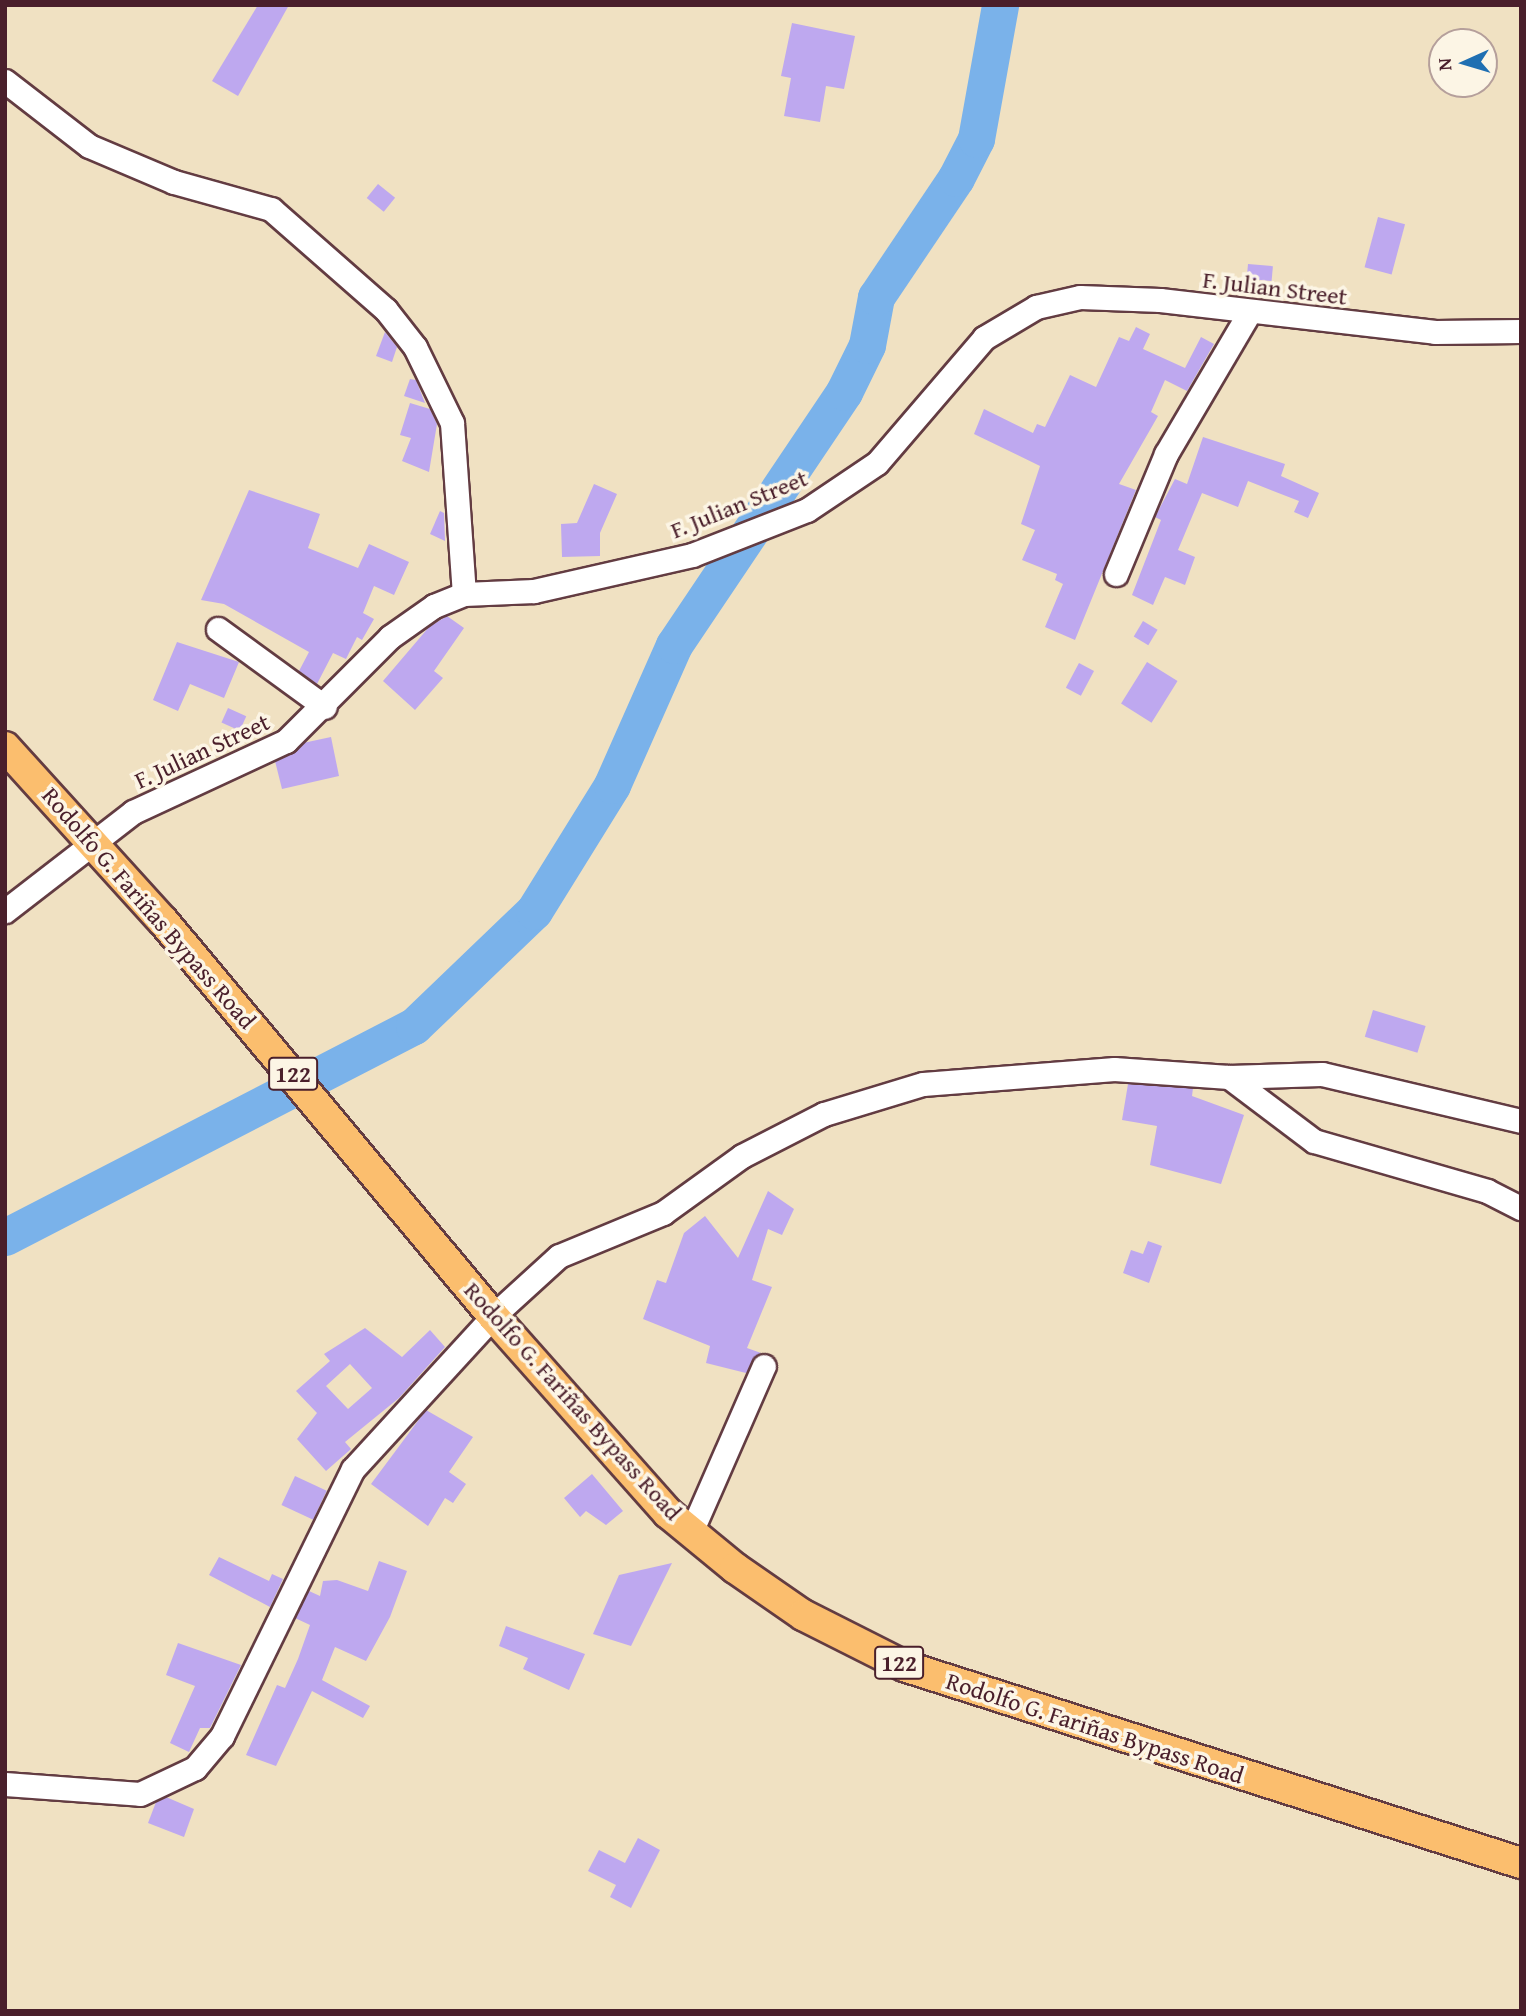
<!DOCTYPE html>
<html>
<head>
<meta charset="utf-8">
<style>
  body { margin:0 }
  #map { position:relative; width:1526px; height:2016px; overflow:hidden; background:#f0e1c2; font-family:"Gentium Book Plus",serif }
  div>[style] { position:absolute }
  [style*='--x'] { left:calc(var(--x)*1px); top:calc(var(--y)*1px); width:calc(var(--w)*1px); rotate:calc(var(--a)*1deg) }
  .river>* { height:37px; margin:-18.5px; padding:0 18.5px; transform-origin:18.5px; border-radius:18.5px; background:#7ab2ea }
  .building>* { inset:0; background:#bea8ef; transform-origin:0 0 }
  .roads { filter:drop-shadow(2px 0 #633c42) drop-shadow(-2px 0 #633c42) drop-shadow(0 2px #633c42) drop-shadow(0 -2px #633c42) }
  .minor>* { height:23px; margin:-11.5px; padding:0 11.5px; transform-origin:11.5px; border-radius:11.5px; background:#fff }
  .major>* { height:30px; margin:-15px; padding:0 15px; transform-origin:15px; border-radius:15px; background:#fbbe6e }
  span { translate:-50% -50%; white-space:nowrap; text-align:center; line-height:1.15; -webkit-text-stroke:7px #fcf5e5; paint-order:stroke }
  .shield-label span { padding:2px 5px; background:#fcf5e5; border:2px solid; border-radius:5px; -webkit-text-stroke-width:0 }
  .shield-label { font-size:23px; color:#4a1f2b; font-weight:700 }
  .street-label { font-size:24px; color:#4a1f2b }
  .frame { position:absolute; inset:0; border:7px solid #4a1f2b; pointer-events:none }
  .north { position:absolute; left:1428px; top:28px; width:70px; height:70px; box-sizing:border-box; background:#fcf5e5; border:2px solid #b59f9b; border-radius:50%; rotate:266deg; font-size:19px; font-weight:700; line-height:28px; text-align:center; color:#4a1f2b }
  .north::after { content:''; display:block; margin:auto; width:24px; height:32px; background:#1f6fb2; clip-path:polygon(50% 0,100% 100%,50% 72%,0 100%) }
</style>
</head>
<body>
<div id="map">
  <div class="river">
    <div style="--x:5;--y:1237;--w:460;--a:-27.3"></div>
    <div style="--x:414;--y:1026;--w:166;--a:-43.8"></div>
    <div style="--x:534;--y:911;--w:148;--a:-58.2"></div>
    <div style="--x:612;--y:785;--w:153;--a:-66.1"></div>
    <div style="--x:674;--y:645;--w:305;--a:-56.1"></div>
    <div style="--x:844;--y:392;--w:52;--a:-63.9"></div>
    <div style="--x:867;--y:345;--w:49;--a:-79.4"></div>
    <div style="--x:876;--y:297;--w:143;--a:-56.1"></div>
    <div style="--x:956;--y:178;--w:44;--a:-62.9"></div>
    <div style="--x:976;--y:139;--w:136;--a:-79.8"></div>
  </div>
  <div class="building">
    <div style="clip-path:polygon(258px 5px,289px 5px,238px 96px,212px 81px)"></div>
    <div style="clip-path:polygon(792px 23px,855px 36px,844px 89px,826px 86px,820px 122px,784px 116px,791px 78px,781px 76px)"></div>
    <div style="left:378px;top:184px;width:22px;height:18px;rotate:39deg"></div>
    <div style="left:1378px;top:217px;width:28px;height:52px;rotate:15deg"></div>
    <div style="left:1248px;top:264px;width:25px;height:15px;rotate:5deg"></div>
    <div style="clip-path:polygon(1136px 327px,1150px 334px,1143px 349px,1185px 368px,1201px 337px,1214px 344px,1187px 391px,1165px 380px,1151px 412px,1158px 416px,1119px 484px,1136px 490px,1075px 640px,1045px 627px,1063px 584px,1055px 580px,1057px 574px,1022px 560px,1035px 530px,1021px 524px,1040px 466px,974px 434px,984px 409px,1033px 433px,1037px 424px,1045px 427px,1070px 375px,1096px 387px,1119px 337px,1129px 341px)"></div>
    <div style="clip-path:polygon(385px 332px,397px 347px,392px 362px,376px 356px)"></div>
    <div style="clip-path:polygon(410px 379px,416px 380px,425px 403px,404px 396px)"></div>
    <div style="clip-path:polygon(410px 403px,430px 409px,437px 424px,429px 472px,402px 461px,411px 438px,400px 435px)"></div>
    <div style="clip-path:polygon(1203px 437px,1285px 464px,1281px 476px,1319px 493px,1308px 518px,1294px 512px,1299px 501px,1248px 481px,1238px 507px,1202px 493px,1178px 550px,1195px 557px,1185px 585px,1165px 577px,1153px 605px,1132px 595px,1161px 520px,1155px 517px,1175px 479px,1187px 484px)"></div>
    <div style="clip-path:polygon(594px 484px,617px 494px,600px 533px,600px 556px,562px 557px,561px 524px,577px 523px)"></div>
    <div style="clip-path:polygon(249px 490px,320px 514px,308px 548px,358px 568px,369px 544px,409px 562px,394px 595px,374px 586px,363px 613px,374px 619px,362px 640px,357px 637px,346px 659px,333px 653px,317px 684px,299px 671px,309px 652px,224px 604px,201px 600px)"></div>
    <div style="clip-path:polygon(440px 511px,444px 513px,445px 541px,430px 534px)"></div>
    <div style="clip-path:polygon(447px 616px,464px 628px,434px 671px,443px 678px,415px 710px,383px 681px,429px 627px)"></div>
    <div style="left:1143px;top:621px;width:17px;height:18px;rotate:31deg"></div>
    <div style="clip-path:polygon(177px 642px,239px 662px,224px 698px,190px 684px,178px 711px,153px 700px)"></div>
    <div style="left:1147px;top:662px;width:36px;height:49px;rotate:32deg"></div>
    <div style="left:1079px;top:663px;width:17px;height:28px;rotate:28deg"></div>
    <div style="left:228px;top:708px;width:20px;height:16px;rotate:24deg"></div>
    <div style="clip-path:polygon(331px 737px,339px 776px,282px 789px,275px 761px,303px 743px)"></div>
    <div style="left:1373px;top:1010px;width:55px;height:28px;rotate:17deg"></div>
    <div style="clip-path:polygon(1128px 1084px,1193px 1088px,1192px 1096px,1244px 1115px,1221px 1184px,1150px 1165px,1157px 1126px,1122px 1120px)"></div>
    <div style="clip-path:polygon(768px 1191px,794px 1209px,782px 1235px,768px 1229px,752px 1280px,772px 1287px,747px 1348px,761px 1353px,746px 1373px,706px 1363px,710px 1346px,643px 1319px,657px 1280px,666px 1283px,684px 1233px,705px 1216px,738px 1258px)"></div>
    <div style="clip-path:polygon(1148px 1241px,1162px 1246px,1149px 1283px,1123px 1273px,1131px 1250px,1143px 1254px)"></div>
    <div style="clip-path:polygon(evenodd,365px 1328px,402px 1357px,430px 1330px,445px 1347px,399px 1398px,345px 1442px,351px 1449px,326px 1471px,297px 1439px,317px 1413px,296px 1391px,330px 1361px,324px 1354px,365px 1328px,350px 1364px,372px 1388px,348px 1409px,326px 1386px,350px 1364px)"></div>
    <div style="clip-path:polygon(426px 1410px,473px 1437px,449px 1472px,466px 1484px,453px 1503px,445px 1498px,428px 1526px,371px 1484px)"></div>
    <div style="clip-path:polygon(592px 1474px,623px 1511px,606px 1525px,586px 1511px,580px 1517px,564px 1498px)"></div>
    <div style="left:295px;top:1476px;width:35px;height:32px;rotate:25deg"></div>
    <div style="clip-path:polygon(219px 1557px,269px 1581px,272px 1574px,283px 1579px,270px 1607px,209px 1575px)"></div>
    <div style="clip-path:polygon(379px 1561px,407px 1571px,390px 1617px,366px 1661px,335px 1647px,322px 1680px,370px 1706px,363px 1718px,312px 1691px,276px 1766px,246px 1755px,277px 1685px,285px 1688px,298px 1659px,310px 1625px,295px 1618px,309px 1591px,320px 1596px,323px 1581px,337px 1580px,368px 1591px)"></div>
    <div style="clip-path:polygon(672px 1563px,631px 1646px,593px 1634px,619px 1575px)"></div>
    <div style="clip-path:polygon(506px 1626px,585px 1654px,569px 1690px,523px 1669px,528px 1658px,499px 1646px)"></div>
    <div style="clip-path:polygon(178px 1643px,241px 1665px,210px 1728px,200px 1728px,189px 1752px,170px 1743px,195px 1686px,166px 1675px)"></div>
    <div style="clip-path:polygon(166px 1797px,194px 1809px,184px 1837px,148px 1823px,156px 1802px)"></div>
    <div style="clip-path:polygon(638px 1838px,660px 1850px,631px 1908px,610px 1897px,616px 1885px,588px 1871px,599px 1850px,625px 1863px)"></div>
  </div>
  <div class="roads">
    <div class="minor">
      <div style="--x:5;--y:81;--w:106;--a:37.7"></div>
      <div style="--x:89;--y:146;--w:92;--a:23"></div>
      <div style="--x:174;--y:182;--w:101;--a:15.6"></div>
      <div style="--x:271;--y:209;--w:153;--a:41.3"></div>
      <div style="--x:386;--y:310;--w:47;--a:51.9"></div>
      <div style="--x:415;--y:347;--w:85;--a:64"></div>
      <div style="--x:452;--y:423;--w:171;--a:86"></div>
      <div style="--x:1116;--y:574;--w:130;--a:-67.4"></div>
      <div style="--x:1166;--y:454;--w:164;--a:-59.5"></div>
      <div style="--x:218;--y:629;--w:132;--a:36.1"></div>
      <div style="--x:5;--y:911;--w:162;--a:-37.7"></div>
      <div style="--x:133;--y:812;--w:169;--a:-24.9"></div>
      <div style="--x:286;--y:741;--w:147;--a:-45"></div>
      <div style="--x:390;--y:637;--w:54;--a:-35.2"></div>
      <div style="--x:434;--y:606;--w:32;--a:-22"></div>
      <div style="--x:464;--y:594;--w:70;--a:-2.5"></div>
      <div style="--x:534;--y:591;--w:162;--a:-12.8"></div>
      <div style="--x:692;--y:555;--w:123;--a:-21.4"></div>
      <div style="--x:807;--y:510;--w:84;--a:-33.9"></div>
      <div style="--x:877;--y:463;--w:165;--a:-49.4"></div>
      <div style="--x:984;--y:338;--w:61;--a:-30.8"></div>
      <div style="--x:1036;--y:307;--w:45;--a:-12.8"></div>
      <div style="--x:1080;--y:297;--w:80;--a:2.1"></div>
      <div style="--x:1160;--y:300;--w:277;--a:6.6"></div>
      <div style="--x:1435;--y:332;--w:86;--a:-0.7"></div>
      <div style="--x:1229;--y:1077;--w:106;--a:37"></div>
      <div style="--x:1314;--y:1141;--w:180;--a:16.1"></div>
      <div style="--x:1487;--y:1191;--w:38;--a:27"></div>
      <div style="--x:691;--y:1532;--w:181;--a:-66.3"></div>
      <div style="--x:5;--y:1784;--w:135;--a:4.2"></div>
      <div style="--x:140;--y:1794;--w:61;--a:-25.3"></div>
      <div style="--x:195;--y:1768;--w:42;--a:-49.8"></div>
      <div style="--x:222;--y:1736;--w:297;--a:-63.9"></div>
      <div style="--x:353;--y:1469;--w:207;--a:-47.5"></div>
      <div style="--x:493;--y:1316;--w:89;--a:-42.3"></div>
      <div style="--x:559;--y:1256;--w:113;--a:-22.5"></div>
      <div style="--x:663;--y:1213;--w:97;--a:-35.8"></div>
      <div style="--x:742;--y:1156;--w:92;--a:-27.1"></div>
      <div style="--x:824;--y:1114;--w:103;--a:-16.9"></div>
      <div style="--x:923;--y:1084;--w:192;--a:-4.5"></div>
      <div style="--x:1114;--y:1069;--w:115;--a:4"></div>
      <div style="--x:1229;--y:1077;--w:93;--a:-1.8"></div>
      <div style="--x:1322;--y:1074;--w:204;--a:13.3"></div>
    </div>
    <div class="major">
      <div style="--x:5;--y:747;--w:235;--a:47.8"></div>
      <div style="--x:163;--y:921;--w:515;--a:50.12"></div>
      <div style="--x:493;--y:1316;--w:264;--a:48.4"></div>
      <div style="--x:668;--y:1513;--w:87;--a:39.4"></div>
      <div style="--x:735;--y:1568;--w:83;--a:34.7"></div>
      <div style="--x:803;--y:1615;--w:113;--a:26.8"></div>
      <div style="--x:904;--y:1666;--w:648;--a:17.71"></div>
    </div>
  </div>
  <div class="shield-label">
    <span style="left:293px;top:1074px">122</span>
    <span style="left:899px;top:1663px">122</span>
  </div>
  <div class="street-label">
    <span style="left:1275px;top:288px;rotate:7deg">F. Julian Street</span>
    <span style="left:739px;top:504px;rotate:-22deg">F. Julian Street</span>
    <span style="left:202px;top:751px;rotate:-25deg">F. Julian Street</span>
    <span style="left:149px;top:908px;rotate:49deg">Rodolfo G. Fariñas Bypass Road</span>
    <span style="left:573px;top:1401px;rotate:48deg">Rodolfo G. Fariñas Bypass Road</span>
    <span style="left:1095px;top:1728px;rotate:18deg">Rodolfo G. Fariñas Bypass Road</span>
  </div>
  <div class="frame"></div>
  <div class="north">N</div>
</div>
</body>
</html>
